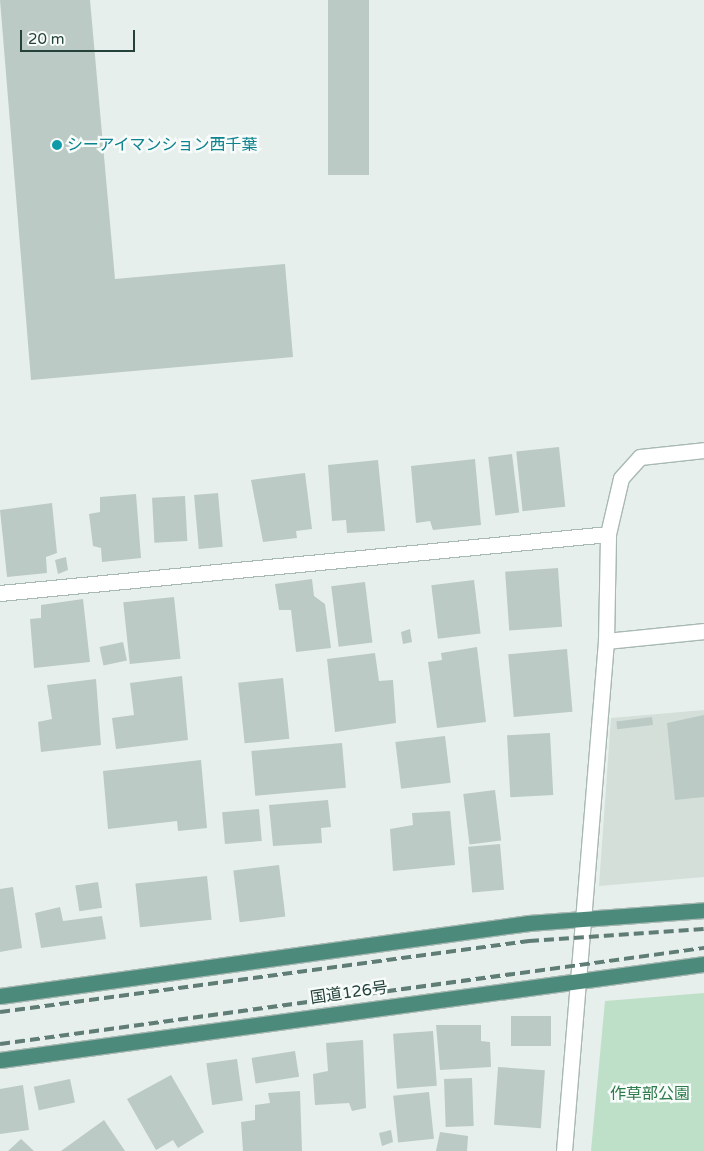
<!DOCTYPE html>
<html>
<head>
<meta charset="utf-8">
<style>
  body { margin:0 }
  #map { position:relative; width:704px; height:1151px; overflow:hidden; background:#e6efeb; font-family:"Varela Round","Noto Sans JP",sans-serif }
  div>[style] { position:absolute }
  [style*='--x'] { left:calc(var(--x)*1px); top:calc(var(--y)*1px); width:calc(var(--w)*1px); rotate:calc(var(--a)*1deg) }
  .built>* { inset:0; background:#d4dfda }
  .green>* { inset:0; background:#bfe0c8 }
  .building>* { inset:0; background:#bbcac4; transform-origin:0 0 }
  .roads { filter:drop-shadow(1px 0 #a8b8b2) drop-shadow(-1px 0 #a8b8b2) drop-shadow(0 1px #a8b8b2) drop-shadow(0 -1px #a8b8b2) }
  .minor>* { height:15px; margin:-7.5px; padding:0 7.5px; transform-origin:7.5px; border-radius:7.5px; background:#fff }
  .trunk>* { height:15px; margin:-7.5px; padding:0 7.5px; transform-origin:7.5px; border-radius:7.5px; background:#4c8a7c }
  .rail>* { height:4px; margin-top:-2px; transform-origin:0; background:repeating-linear-gradient(90deg,#5f7d75 0 10px,transparent 0 15px) }
  .dots>* { width:14px; height:14px; translate:-50% -50%; box-sizing:border-box; border:2px solid #f7fbf9; border-radius:50% }
  span { translate:-50% -50%; white-space:nowrap; text-align:center; line-height:1.15; -webkit-text-stroke:5px #f7fbf9; paint-order:stroke }
  .culture-label { font-size:16px; color:#0d838f }
  .left { translate:0 -50%; text-align:left }
  .street-label { font-size:16px; color:#24423a }
  .park-label { font-size:16px; color:#2d7a4b }
  .scale { position:absolute; left:20px; top:30px; width:115px; height:22px; box-sizing:border-box; border:2px solid #24423a; border-top:0; padding-left:6px; font-size:15px; line-height:18px; white-space:nowrap; color:#24423a; -webkit-text-stroke:4px #f7fbf9; paint-order:stroke }
</style>
</head>
<body>
<div id="map">
  <div class="built">
    <div style="clip-path:polygon(704px 710px,704px 877px,599px 886px,611px 718px)"></div>
  </div>
  <div class="green">
    <div style="clip-path:polygon(704px 993px,704px 1151px,591px 1151px,605px 1001px)"></div>
  </div>
  <div class="building">
    <div style="clip-path:polygon(0 0,90px 0,115px 279px,285px 264px,293px 357px,31px 380px)"></div>
    <div style="left:328px;top:0;width:41px;height:175px"></div>
    <div style="left:559px;top:447px;width:60px;height:43px;rotate:84deg"></div>
    <div style="left:512px;top:454px;width:59px;height:24px;rotate:83deg"></div>
    <div style="clip-path:polygon(475px 459px,481px 525px,433px 530px,430px 521px,416px 523px,411px 466px)"></div>
    <div style="clip-path:polygon(378px 460px,385px 531px,347px 533px,346px 520px,332px 521px,328px 465px)"></div>
    <div style="clip-path:polygon(305px 473px,312px 529px,296px 531px,297px 538px,263px 542px,251px 480px)"></div>
    <div style="left:218px;top:493px;width:54px;height:24px;rotate:85deg"></div>
    <div style="clip-path:polygon(136px 494px,141px 558px,102px 562px,101px 548px,93px 546px,89px 514px,100px 512px,100px 497px)"></div>
    <div style="left:185px;top:496px;width:45px;height:33px;rotate:87deg"></div>
    <div style="clip-path:polygon(52px 503px,57px 553px,46px 557px,47px 573px,7px 577px,0 510px)"></div>
    <div style="clip-path:polygon(66px 557px,68px 570px,58px 574px,55px 560px)"></div>
    <div style="left:558px;top:568px;width:59px;height:53px;rotate:86deg"></div>
    <div style="clip-path:polygon(312px 579px,314px 596px,325px 604px,331px 648px,296px 652px,291px 610px,279px 610px,275px 584px)"></div>
    <div style="left:474px;top:580px;width:54px;height:43px;rotate:83deg"></div>
    <div style="left:365px;top:582px;width:61px;height:34px;rotate:83deg"></div>
    <div style="left:174px;top:597px;width:62px;height:51px;rotate:84deg"></div>
    <div style="clip-path:polygon(83px 599px,90px 662px,34px 668px,30px 619px,41px 618px,41px 605px)"></div>
    <div style="clip-path:polygon(410px 629px,412px 642px,403px 644px,401px 632px)"></div>
    <div style="left:123px;top:642px;width:19px;height:24px;rotate:78deg"></div>
    <div style="clip-path:polygon(477px 647px,486px 722px,437px 728px,428px 662px,442px 660px,441px 653px)"></div>
    <div style="left:567px;top:649px;width:63px;height:59px;rotate:85deg"></div>
    <div style="clip-path:polygon(375px 653px,379px 681px,393px 680px,396px 723px,335px 732px,327px 659px)"></div>
    <div style="clip-path:polygon(182px 676px,188px 740px,116px 749px,112px 718px,134px 715px,130px 683px)"></div>
    <div style="left:283px;top:678px;width:61px;height:45px;rotate:84deg"></div>
    <div style="clip-path:polygon(96px 679px,101px 745px,41px 752px,38px 722px,52px 719px,47px 685px)"></div>
    <div style="clip-path:polygon(704px 715px,704px 797px,675px 800px,667px 723px)"></div>
    <div style="left:652px;top:717px;width:8px;height:36px;rotate:83deg"></div>
    <div style="left:550px;top:733px;width:62px;height:43px;rotate:87deg"></div>
    <div style="left:445px;top:736px;width:47px;height:50px;rotate:83deg"></div>
    <div style="left:342px;top:743px;width:45px;height:91px;rotate:85deg"></div>
    <div style="clip-path:polygon(201px 760px,207px 828px,178px 831px,177px 821px,108px 829px,103px 771px)"></div>
    <div style="left:495px;top:790px;width:51px;height:32px;rotate:83deg"></div>
    <div style="clip-path:polygon(328px 800px,331px 827px,321px 828px,322px 843px,273px 846px,269px 805px)"></div>
    <div style="left:259px;top:809px;width:32px;height:37px;rotate:85deg"></div>
    <div style="clip-path:polygon(450px 811px,455px 865px,393px 871px,390px 829px,413px 825px,412px 813px)"></div>
    <div style="left:500px;top:844px;width:46px;height:32px;rotate:85deg"></div>
    <div style="left:279px;top:865px;width:52px;height:46px;rotate:83deg"></div>
    <div style="left:207px;top:876px;width:44px;height:72px;rotate:84deg"></div>
    <div style="left:98px;top:882px;width:26px;height:23px;rotate:81deg"></div>
    <div style="clip-path:polygon(13px 887px,22px 948px,0 952px,0 889px)"></div>
    <div style="clip-path:polygon(60px 907px,63px 921px,102px 916px,106px 939px,41px 948px,35px 913px)"></div>
    <div style="left:511px;top:1016px;width:40px;height:30px"></div>
    <div style="clip-path:polygon(436px 1025px,481px 1025px,481px 1041px,490px 1042px,491px 1067px,440px 1070px)"></div>
    <div style="left:433px;top:1031px;width:55px;height:40px;rotate:86deg"></div>
    <div style="clip-path:polygon(363px 1040px,366px 1108px,352px 1111px,349px 1103px,315px 1105px,313px 1074px,328px 1071px,326px 1043px)"></div>
    <div style="left:295px;top:1051px;width:26px;height:44px;rotate:81deg"></div>
    <div style="left:237px;top:1059px;width:42px;height:31px;rotate:82deg"></div>
    <div style="left:498px;top:1067px;width:47px;height:58px;rotate:4deg"></div>
    <div style="clip-path:polygon(171px 1075px,204px 1132px,178px 1148px,173px 1140px,156px 1150px,127px 1099px)"></div>
    <div style="left:472px;top:1078px;width:48px;height:28px;rotate:88deg"></div>
    <div style="left:70px;top:1079px;width:24px;height:37px;rotate:78deg"></div>
    <div style="clip-path:polygon(23px 1085px,29px 1130px,0 1134px,0 1089px)"></div>
    <div style="clip-path:polygon(300px 1091px,302px 1151px,243px 1151px,241px 1122px,255px 1120px,255px 1105px,270px 1103px,268px 1093px)"></div>
    <div style="left:429px;top:1092px;width:47px;height:36px;rotate:84deg"></div>
    <div style="clip-path:polygon(104px 1120px,125px 1151px,61px 1151px)"></div>
    <div style="clip-path:polygon(391px 1130px,393px 1142px,382px 1146px,379px 1133px)"></div>
    <div style="clip-path:polygon(440px 1132px,468px 1136px,467px 1151px,436px 1151px)"></div>
    <div style="clip-path:polygon(21px 1139px,34px 1151px,8px 1151px)"></div>
  </div>
  <div class="roads">
    <div class="minor">
      <div style="--x:0;--y:593;--w:611;--a:-5.54"></div>
      <div style="--x:606;--y:641;--w:99;--a:-5.8"></div>
      <div style="--x:564;--y:1151;--w:512;--a:-85.29"></div>
      <div style="--x:606;--y:641;--w:107;--a:-88.9"></div>
      <div style="--x:608;--y:534;--w:57;--a:-76.9"></div>
      <div style="--x:621;--y:478;--w:28;--a:-48"></div>
      <div style="--x:640;--y:457;--w:64;--a:-6.2"></div>
    </div>
    <div class="trunk">
      <div style="--x:0;--y:996;--w:534;--a:-7.86"></div>
      <div style="--x:529;--y:923;--w:175;--a:-4.2"></div>
      <div style="--x:0;--y:1060;--w:711;--a:-7.77"></div>
    </div>
  </div>
  <div class="rail">
    <div style="--x:0;--y:1012;--w:534;--a:-7.64"></div>
    <div style="--x:529;--y:941;--w:175;--a:-3.9"></div>
    <div style="--x:0;--y:1044;--w:711;--a:-7.77"></div>
  </div>
  <div class="dots">
    <div style="left:57px;top:145px;background:#0f9aa8"></div>
  </div>
  <div class="culture-label">
    <span class="left" style="left:67px;top:145px">シーアイマンション西千葉</span>
  </div>
  <div class="street-label">
    <span style="left:349px;top:993px;rotate:-8deg">国道126号</span>
  </div>
  <div class="park-label">
    <span style="left:650px;top:1094px">作草部公園</span>
  </div>
  <div class="scale">20 m</div>
</div>
</body>
</html>
